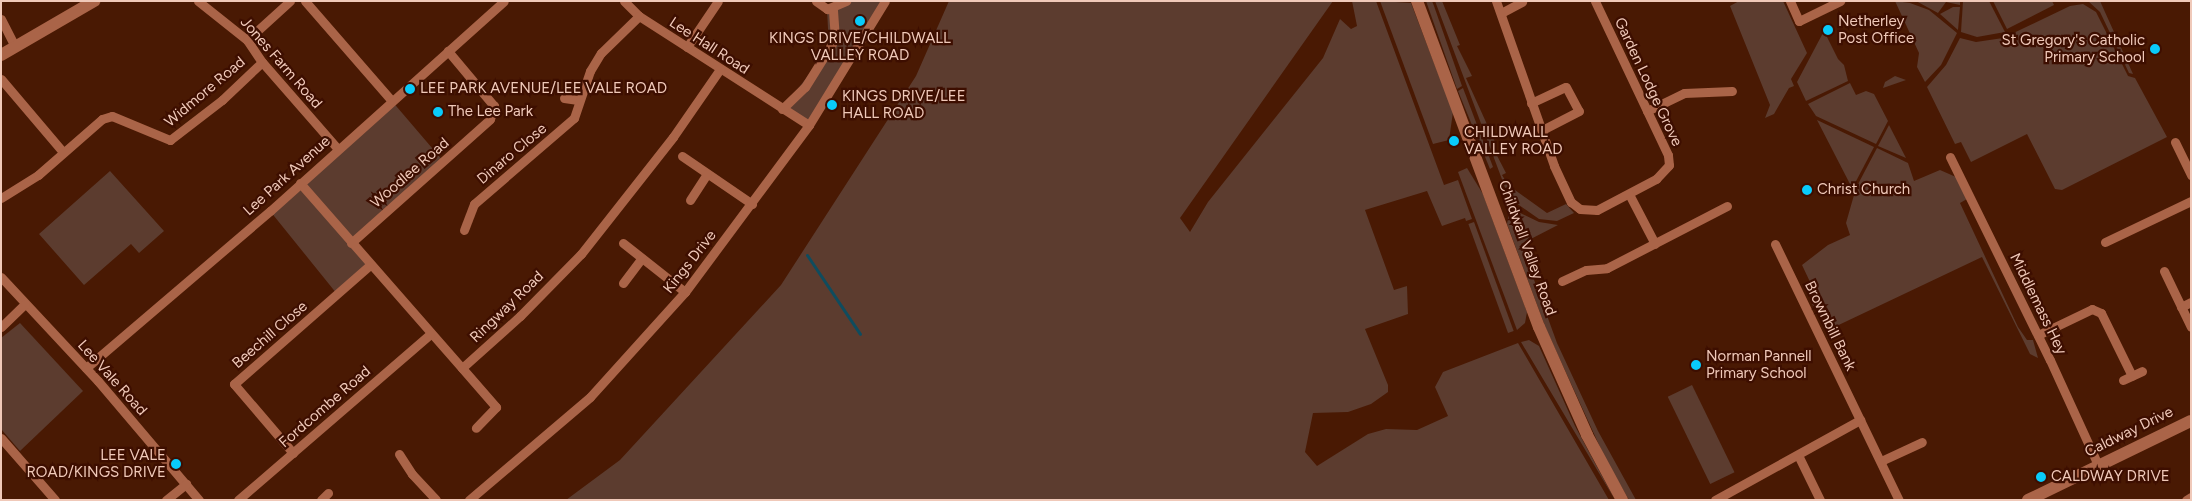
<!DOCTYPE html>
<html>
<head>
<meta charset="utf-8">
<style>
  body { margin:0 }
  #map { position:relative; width:2192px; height:501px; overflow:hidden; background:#491903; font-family:Figtree,sans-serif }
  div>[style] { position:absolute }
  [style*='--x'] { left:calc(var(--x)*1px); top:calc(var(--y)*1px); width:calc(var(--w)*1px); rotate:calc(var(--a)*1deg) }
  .green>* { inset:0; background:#5c3c2f; transform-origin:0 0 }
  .stream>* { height:3px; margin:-1.5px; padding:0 1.5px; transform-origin:1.5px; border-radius:1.5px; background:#0f4c5e }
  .street>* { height:9px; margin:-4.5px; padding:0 4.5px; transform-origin:4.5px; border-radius:4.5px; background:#aa6448 }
  .secondary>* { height:12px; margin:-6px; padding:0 6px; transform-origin:6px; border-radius:6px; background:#aa6448 }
  .dots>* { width:14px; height:14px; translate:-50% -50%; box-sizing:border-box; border:2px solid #3d0e00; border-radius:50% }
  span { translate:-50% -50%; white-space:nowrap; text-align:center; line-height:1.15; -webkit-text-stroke:4.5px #3d0e00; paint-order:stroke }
  .poi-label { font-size:15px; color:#f0c9b9 }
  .left { translate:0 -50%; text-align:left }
  .right { translate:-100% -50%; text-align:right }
  .street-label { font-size:15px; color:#f0c9b9 }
  .frame { position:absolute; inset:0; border:2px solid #f0c9b9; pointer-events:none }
</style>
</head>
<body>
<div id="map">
  <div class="green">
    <div style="clip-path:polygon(837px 1px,883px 1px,809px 125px,782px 109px,829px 49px,827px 9px)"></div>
    <div style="clip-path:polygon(949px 1px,1333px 1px,1180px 218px,1190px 232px,1208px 202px,1323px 58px,1340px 19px,1351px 29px,1357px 26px,1352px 1px,1376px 1px,1444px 185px,1458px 180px,1472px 219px,1466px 221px,1465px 218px,1442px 226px,1427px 191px,1365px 210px,1394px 290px,1407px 286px,1408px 314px,1365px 329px,1388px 385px,1388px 392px,1371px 404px,1348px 412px,1313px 413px,1305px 452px,1317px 466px,1368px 434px,1386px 429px,1417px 430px,1448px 416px,1435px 387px,1443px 372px,1518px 343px,1609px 500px,566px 500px,620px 460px,781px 285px,916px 76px)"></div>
    <div style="clip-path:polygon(1380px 1px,1411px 3px,1453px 112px,1449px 140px,1433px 144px)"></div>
    <div style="clip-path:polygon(1426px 1px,1432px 1px,1434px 6px,1462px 86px,1457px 89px)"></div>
    <div style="clip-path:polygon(1435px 1px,1442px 1px,1460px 45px,1457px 46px,1472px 76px,1466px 78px,1495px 142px,1491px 144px,1506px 173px,1502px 175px,1508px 185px,1547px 213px,1566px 204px,1574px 213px,1557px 221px,1539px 219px,1509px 198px)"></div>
    <div style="clip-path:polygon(1739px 1px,1783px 1px,1807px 53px,1791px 79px,1794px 86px,1789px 88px,1774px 114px,1765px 118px,1770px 105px,1730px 6px)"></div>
    <div style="clip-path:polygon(1895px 1px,1910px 3px,1929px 10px,1957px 33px,1941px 65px,1925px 82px,1917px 67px,1919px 53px)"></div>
    <div style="clip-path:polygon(1916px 1px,1960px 1px,1960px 5px,1946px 2px,1938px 13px)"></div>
    <div style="clip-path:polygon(1963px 1px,1989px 1px,2005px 32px,1977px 37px,1961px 32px)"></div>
    <div style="clip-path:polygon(1993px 1px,2052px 1px,2054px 5px,2007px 29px)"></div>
    <div style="clip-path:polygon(2088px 1px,2100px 1px,2133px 74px,2129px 73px,2100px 12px)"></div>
    <div style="clip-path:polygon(2083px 4px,2096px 12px,2128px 76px,2135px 78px,2167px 137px,2062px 190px,2055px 189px,2027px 134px,1971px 162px,1961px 142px,1955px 144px,1927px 87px,1946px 65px,1960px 38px,1976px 42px,2003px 38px,2070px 6px)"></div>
    <div style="clip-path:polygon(1953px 7px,1960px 7px,1958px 30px,1940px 14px)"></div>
    <div style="clip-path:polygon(1824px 31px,1838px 59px,1844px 65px,1848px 81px,1806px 101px,1797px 82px)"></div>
    <div style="clip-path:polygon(1895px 76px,1906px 80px,1883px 88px,1885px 82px)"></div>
    <div style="clip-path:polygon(1850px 83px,1856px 95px,1866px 91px,1874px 94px,1888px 121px,1876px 144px,1816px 116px,1808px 104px)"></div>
    <div style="clip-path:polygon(1463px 88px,1493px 167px,1490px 169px,1458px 91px)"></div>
    <div style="clip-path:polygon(391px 100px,444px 162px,351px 243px,369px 266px,337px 294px,270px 211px)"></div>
    <div style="clip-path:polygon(1817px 120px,1874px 147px,1854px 185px,1851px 186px)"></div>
    <div style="clip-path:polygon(1889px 125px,1906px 158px,1878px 146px)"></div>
    <div style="clip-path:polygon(1877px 148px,1908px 163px,1914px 181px,1940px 170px,1956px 177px,1967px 199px,1960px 203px,2018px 327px,2027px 340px,2033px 340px,2038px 358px,2030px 354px,1982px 257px,1826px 331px,1831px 322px,1830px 312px,1816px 311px,1812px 304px,1819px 301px,1802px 265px,1828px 245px,1850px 235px,1846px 223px,1856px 188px)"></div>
    <div style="clip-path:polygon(1467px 168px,1483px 194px,1527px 312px,1525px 323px,1517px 330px,1458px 172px)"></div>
    <div style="clip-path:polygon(110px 171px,164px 231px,139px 253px,131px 244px,84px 285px,39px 234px)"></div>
    <div style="clip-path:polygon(1516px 211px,1539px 222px,1558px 225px,1521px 244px,1557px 343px,1598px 431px,1636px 500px,1629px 500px,1606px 460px,1546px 329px,1507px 224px,1509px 213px)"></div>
    <div style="left:1474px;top:222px;width:116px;height:6px;rotate:70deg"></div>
    <div style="clip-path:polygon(20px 323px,83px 391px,20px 451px,1px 429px,1px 338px)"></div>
    <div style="clip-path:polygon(1529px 340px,1539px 346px,1575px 426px,1615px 500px,1521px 342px)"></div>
    <div style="left:1692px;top:385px;width:97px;height:27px;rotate:64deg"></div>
  </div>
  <div class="stream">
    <div style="--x:807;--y:255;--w:95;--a:56.1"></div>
  </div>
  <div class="street">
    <div style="--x:198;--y:1;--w:63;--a:38.5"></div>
    <div style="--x:247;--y:40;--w:27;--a:56"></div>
    <div style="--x:262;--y:62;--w:114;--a:48.9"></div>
    <div style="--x:305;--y:1;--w:131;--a:49"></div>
    <div style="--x:624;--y:1;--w:21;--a:45"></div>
    <div style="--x:639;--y:16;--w:202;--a:32.7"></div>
    <div style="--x:816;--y:1;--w:14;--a:36"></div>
    <div style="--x:827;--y:9;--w:21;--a:-23"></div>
    <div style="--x:1496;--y:1;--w:175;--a:70.6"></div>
    <div style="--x:1554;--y:166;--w:40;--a:65"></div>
    <div style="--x:1571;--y:202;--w:11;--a:38"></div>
    <div style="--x:1580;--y:209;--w:17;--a:3"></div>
    <div style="--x:1597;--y:210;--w:67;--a:-27.7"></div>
    <div style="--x:1656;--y:179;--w:19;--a:-47"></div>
    <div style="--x:1669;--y:165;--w:10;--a:-96"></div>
    <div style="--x:1668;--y:155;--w:170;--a:-115.4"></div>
    <div style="--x:1790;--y:1;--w:22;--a:66"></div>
    <div style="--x:1799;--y:21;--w:46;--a:-26"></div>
    <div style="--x:1501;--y:13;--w:24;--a:-28"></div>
    <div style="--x:1;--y:19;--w:31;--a:63"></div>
    <div style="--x:247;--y:40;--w:58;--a:-42.2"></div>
    <div style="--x:687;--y:47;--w:55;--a:-56"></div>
    <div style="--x:1;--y:79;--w:94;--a:49.7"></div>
    <div style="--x:564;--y:98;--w:14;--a:8"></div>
    <div style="--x:1531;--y:103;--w:38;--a:-25"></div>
    <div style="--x:1566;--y:87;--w:27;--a:62"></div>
    <div style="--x:1579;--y:111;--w:42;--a:152.8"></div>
    <div style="--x:782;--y:109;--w:32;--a:-44"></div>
    <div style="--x:805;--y:87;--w:57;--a:-58"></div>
    <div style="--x:835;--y:39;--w:32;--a:-94"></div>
    <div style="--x:1647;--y:111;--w:41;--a:-25.9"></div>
    <div style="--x:1684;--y:93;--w:48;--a:-2.4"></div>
    <div style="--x:2175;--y:142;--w:37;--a:64"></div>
    <div style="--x:682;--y:156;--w:85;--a:34.4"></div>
    <div style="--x:1950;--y:157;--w:226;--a:63.8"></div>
    <div style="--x:2050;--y:360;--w:115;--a:65.4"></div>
    <div style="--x:300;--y:183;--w:246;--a:48.8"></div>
    <div style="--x:462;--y:368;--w:78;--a:-41.9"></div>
    <div style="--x:520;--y:316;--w:87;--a:-45.5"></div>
    <div style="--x:581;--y:254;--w:149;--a:-51.8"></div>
    <div style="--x:673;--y:137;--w:83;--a:-55.3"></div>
    <div style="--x:1629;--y:194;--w:56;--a:62.5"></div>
    <div style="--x:1;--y:198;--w:44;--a:-31.9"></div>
    <div style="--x:38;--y:175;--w:85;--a:-41.2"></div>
    <div style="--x:102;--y:119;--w:10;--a:-17"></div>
    <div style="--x:112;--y:116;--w:63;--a:22.5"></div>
    <div style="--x:170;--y:140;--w:66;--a:-37.6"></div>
    <div style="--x:222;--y:100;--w:55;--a:-43.5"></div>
    <div style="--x:690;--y:200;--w:31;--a:-57"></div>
    <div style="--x:464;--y:230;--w:28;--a:-69"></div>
    <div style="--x:474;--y:204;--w:132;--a:-40.7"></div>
    <div style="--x:574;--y:118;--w:50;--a:-71.2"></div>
    <div style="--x:590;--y:71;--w:21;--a:-59"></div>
    <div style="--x:601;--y:53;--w:53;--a:-44.2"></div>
    <div style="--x:2105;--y:242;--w:95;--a:-25.5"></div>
    <div style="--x:351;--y:243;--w:186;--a:-41.7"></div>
    <div style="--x:490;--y:119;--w:14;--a:-73"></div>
    <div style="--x:494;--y:106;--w:72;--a:-129.9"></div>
    <div style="--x:623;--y:243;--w:79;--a:38.3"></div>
    <div style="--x:1775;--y:244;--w:284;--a:64.2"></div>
    <div style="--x:2164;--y:271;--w:62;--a:64.3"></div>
    <div style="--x:1;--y:277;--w:142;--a:47"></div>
    <div style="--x:98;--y:381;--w:156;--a:49.7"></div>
    <div style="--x:1562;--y:281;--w:26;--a:-25"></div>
    <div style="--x:1586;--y:270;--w:21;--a:-5"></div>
    <div style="--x:1607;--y:268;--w:135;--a:-27.3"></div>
    <div style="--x:623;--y:283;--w:31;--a:-53"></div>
    <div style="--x:2181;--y:307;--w:11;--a:-27"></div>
    <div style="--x:1;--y:327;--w:33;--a:-44"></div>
    <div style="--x:2038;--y:335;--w:60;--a:-25.7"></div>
    <div style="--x:2092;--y:309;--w:10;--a:24"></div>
    <div style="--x:2101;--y:313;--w:70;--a:63.8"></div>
    <div style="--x:86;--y:368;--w:242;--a:-40.5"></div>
    <div style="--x:270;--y:211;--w:314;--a:-41.9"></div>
    <div style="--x:462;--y:368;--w:52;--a:48.9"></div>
    <div style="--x:496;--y:407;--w:29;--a:134"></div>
    <div style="--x:2123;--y:380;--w:21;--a:-25"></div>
    <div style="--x:1;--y:438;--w:82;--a:48.9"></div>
    <div style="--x:293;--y:453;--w:91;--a:-130.5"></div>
    <div style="--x:234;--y:384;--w:179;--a:-41.2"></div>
    <div style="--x:399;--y:454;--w:24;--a:57"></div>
    <div style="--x:412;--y:474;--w:35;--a:47"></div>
    <div style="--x:1798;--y:455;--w:50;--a:63.9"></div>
    <div style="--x:1881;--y:461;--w:45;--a:-24.9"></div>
    <div style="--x:166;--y:500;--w:26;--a:-39"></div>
    <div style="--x:238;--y:500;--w:254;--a:-40.8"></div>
    <div style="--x:321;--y:500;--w:10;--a:-45"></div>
    <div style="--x:469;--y:500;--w:159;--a:-40.4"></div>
    <div style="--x:590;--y:397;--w:142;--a:-47.9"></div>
    <div style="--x:685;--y:292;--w:208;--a:-53.4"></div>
    <div style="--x:809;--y:125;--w:145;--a:-58.5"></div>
    <div style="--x:1715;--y:500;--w:166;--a:-28.9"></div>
    <div style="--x:2186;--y:500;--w:6;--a:-31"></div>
  </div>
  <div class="secondary">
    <div style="--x:1417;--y:1;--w:348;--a:69.5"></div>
    <div style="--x:1539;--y:327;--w:118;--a:66"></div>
    <div style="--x:1587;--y:435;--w:74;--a:61.7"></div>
    <div style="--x:1;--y:55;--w:108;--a:-30.1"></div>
    <div style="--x:2028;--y:500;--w:181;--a:-25.9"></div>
  </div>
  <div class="dots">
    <div style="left:860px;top:21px;background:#09cbfa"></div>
    <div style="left:1828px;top:30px;background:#09cbfa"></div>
    <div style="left:2155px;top:49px;background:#09cbfa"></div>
    <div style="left:410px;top:89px;background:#09cbfa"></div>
    <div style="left:832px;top:105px;background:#09cbfa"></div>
    <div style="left:438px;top:112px;background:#09cbfa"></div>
    <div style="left:1454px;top:141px;background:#09cbfa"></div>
    <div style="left:1807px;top:190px;background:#09cbfa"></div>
    <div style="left:1696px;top:365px;background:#09cbfa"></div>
    <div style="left:176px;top:464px;background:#09cbfa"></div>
    <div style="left:2041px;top:477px;background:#09cbfa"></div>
  </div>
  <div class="poi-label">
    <span class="left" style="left:1838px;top:30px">Netherley<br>Post Office</span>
    <span style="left:860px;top:47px">KINGS DRIVE/CHILDWALL<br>VALLEY ROAD</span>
    <span class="right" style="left:2145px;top:49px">St Gregory's Catholic<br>Primary School</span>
    <span class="left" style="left:420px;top:89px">LEE PARK AVENUE/LEE VALE ROAD</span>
    <span class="left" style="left:842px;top:105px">KINGS DRIVE/LEE<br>HALL ROAD</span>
    <span class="left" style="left:448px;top:112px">The Lee Park</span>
    <span class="left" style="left:1464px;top:141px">CHILDWALL<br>VALLEY ROAD</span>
    <span class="left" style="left:1817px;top:190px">Christ Church</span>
    <span class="left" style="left:1706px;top:365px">Norman Pannell<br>Primary School</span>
    <span class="right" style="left:166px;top:464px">LEE VALE<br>ROAD/KINGS DRIVE</span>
    <span class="left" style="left:2051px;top:477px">CALDWAY DRIVE</span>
  </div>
  <div class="street-label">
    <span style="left:709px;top:46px;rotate:33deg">Lee Hall Road</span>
    <span style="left:281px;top:63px;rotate:49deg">Jones Farm Road</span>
    <span style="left:1648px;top:82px;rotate:65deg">Garden Lodge Grove</span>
    <span style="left:205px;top:92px;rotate:-40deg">Widmore Road</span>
    <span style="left:512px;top:154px;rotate:-40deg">Dinaro Close</span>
    <span style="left:410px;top:173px;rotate:-41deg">Woodlee Road</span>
    <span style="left:287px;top:176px;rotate:-42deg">Lee Park Avenue</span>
    <span style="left:1527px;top:248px;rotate:70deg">Childwall Valley Road</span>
    <span style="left:690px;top:262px;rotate:-52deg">Kings Drive</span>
    <span style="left:2038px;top:304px;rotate:64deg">Middlemass Hey</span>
    <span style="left:507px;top:307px;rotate:-44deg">Ringway Road</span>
    <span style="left:1830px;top:326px;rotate:64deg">Brownbill Bank</span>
    <span style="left:270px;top:335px;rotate:-41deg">Beechill Close</span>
    <span style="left:112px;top:378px;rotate:48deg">Lee Vale Road</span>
    <span style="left:325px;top:407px;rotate:-41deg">Fordcombe Road</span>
    <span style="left:2129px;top:432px;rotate:-26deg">Caldway Drive</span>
  </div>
  <div class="frame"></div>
</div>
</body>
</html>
